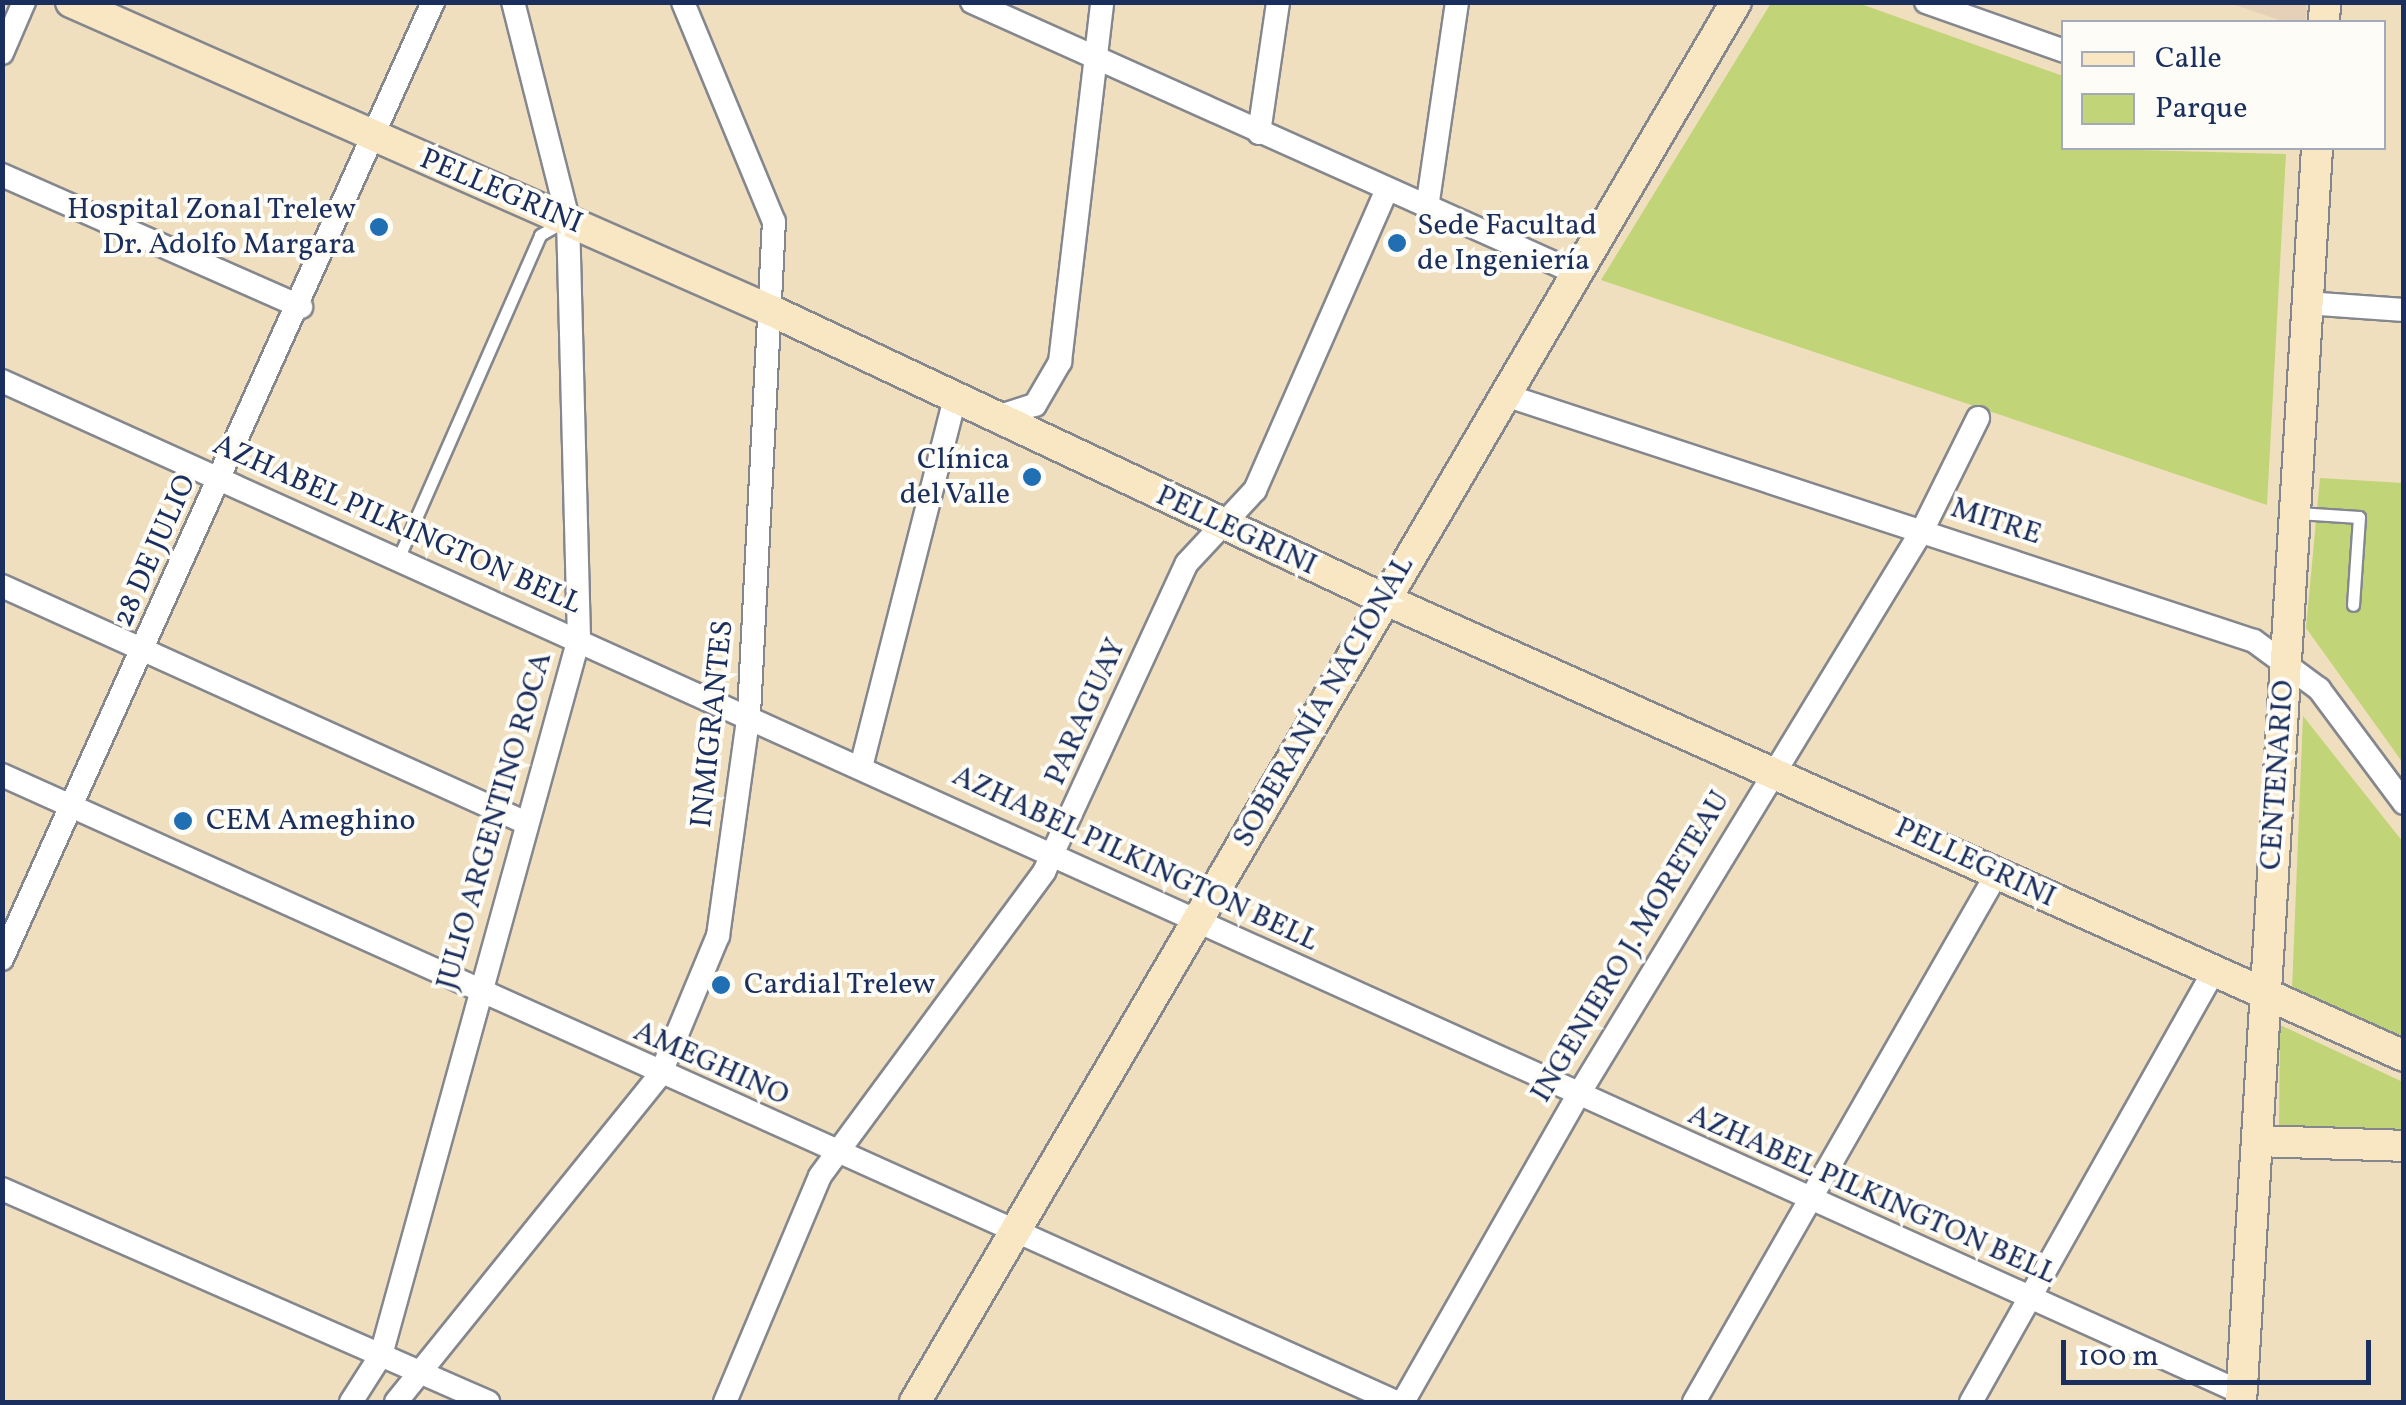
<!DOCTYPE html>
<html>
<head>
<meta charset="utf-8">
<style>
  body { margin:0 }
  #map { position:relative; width:2406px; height:1405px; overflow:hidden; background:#efdfbf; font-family:Vollkorn,serif }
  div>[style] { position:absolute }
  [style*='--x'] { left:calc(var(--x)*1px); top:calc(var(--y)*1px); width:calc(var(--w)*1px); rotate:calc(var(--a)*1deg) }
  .built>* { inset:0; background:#e6d0b7 }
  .green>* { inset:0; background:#c2d478 }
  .path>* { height:4px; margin-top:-2px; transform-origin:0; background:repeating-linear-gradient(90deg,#85878e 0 8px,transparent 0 16px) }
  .roads { filter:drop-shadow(2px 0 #85878e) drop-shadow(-2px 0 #85878e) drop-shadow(0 2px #85878e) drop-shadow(0 -2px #85878e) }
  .lane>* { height:11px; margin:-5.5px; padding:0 5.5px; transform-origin:5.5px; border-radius:5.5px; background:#fff }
  .street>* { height:22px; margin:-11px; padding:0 11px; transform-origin:11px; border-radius:11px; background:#fff }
  .secondary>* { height:30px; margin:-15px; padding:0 15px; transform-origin:15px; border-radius:15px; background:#f9e7c3 }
  .dots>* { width:28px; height:28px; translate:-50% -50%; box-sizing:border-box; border:5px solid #fdfcf7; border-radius:50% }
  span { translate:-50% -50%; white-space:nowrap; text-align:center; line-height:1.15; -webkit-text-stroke:8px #fdfcf7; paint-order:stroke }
  .street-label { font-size:30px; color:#1b2f5e }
  .poi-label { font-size:30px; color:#1b2f5e }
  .right { translate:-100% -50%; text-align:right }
  .left { translate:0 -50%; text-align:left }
  .frame { position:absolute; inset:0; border:5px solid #1b2f5e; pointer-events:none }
  .legend { position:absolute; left:2061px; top:20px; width:325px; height:130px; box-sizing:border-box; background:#fdfcf7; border:2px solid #a3aaba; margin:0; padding:12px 18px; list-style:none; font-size:30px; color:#1b2f5e }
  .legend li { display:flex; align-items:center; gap:20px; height:50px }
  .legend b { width:50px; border:2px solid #a3aaba }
  .scale { position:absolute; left:2061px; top:1340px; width:310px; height:45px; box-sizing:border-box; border:5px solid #1b2f5e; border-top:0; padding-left:12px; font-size:30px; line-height:35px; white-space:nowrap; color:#1b2f5e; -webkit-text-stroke:8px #fdfcf7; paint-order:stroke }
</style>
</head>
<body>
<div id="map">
  <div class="built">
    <div style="clip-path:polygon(2229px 3px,2307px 3px,2306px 22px,2285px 22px)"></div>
  </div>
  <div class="green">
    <div style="clip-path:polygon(1771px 3px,1858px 3px,2063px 76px,2064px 148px,2286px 154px,2267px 505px,1601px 280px)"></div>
    <div style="clip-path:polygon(2320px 478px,2403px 483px,2403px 763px,2306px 628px)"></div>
    <div style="clip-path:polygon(2303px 716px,2403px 842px,2403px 1036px,2292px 990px)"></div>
    <div style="clip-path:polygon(2280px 1025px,2403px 1082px,2403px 1132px,2279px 1129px)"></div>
  </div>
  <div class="path">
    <div style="--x:2403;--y:849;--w:1;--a:0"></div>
  </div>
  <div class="roads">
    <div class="lane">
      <div style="--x:2298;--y:513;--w:61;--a:3.8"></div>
      <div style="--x:2359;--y:517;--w:88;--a:93.9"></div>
      <div style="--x:398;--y:559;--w:354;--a:-66.3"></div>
      <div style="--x:540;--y:235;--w:22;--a:-30"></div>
    </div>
    <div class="street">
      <div style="--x:972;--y:2;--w:662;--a:24.16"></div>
      <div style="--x:1926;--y:2;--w:146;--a:19.5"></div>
      <div style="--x:2;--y:53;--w:56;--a:-66.7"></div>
      <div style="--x:1259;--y:133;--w:132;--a:-81.7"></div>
      <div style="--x:2;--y:175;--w:327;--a:23.8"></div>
      <div style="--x:1427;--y:208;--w:208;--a:-81.7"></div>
      <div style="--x:2306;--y:303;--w:98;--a:4.1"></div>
      <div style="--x:2;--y:381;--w:2458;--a:24.31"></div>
      <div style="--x:1505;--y:395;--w:788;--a:18.18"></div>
      <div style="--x:2254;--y:641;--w:81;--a:36.4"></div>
      <div style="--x:2319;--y:689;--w:142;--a:53.3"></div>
      <div style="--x:997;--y:417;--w:40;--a:-18"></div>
      <div style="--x:1035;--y:405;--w:50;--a:-59.8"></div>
      <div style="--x:1060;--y:362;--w:362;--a:-83.3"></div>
      <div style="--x:2;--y:586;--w:573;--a:24.33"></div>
      <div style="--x:861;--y:767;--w:381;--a:-75.7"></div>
      <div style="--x:2;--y:775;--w:1529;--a:24.22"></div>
      <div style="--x:2;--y:959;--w:1050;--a:-65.75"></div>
      <div style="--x:2;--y:1189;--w:531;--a:23.67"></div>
      <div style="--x:351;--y:1402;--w:56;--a:-57.4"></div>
      <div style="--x:381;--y:1355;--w:744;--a:-74.56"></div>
      <div style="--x:579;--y:638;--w:419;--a:-91.5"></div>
      <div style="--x:568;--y:219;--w:224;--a:-104.2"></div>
      <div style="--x:396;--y:1402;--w:420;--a:-51.1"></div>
      <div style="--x:660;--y:1075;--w:151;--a:-67.4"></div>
      <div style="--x:718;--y:936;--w:224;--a:-82.1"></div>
      <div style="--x:749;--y:714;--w:493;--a:-87.1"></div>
      <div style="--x:774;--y:222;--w:238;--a:-112.5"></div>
      <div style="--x:725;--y:1402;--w:245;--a:-67.2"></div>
      <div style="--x:820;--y:1176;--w:378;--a:-53.6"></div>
      <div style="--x:1044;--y:872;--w:340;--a:-65.2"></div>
      <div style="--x:1187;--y:563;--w:100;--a:-47"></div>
      <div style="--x:1255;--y:490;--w:328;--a:-66.3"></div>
      <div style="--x:1403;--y:1402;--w:351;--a:-60.3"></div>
      <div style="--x:1577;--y:1097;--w:665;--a:-58.65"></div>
      <div style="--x:1923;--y:529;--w:124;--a:-63.6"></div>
      <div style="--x:1694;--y:1402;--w:607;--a:-60.18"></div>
      <div style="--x:1971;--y:1402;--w:496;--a:-60.6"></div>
    </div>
    <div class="secondary">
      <div style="--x:71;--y:2;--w:766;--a:23.79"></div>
      <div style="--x:772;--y:311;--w:676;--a:25.2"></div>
      <div style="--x:1384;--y:599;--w:1118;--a:24.13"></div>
      <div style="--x:2324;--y:22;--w:20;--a:-87"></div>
      <div style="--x:2257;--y:1141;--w:147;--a:1.9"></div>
      <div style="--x:915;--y:1402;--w:1623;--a:-59.61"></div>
      <div style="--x:2241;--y:1402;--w:1256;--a:-86.53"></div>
    </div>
  </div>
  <div class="dots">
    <div style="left:379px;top:227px;background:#1f6fb2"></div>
    <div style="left:1397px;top:243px;background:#1f6fb2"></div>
    <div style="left:1032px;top:477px;background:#1f6fb2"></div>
    <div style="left:183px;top:821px;background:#1f6fb2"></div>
    <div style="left:721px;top:985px;background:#1f6fb2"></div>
  </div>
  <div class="street-label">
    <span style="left:501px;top:192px;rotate:23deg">PELLEGRINI</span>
    <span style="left:1996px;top:522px;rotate:18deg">MITRE</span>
    <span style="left:397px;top:525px;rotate:24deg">AZHABEL PILKINGTON BELL</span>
    <span style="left:1236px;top:531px;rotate:25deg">PELLEGRINI</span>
    <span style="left:155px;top:551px;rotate:-66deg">28 DE JULIO</span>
    <span style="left:1324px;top:702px;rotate:-60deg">SOBERANÍA NACIONAL</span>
    <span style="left:1086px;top:712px;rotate:-66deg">PARAGUAY</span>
    <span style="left:713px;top:724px;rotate:-84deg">INMIGRANTES</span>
    <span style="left:2278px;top:775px;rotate:-86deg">CENTENARIO</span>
    <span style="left:495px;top:821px;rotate:-74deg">JULIO ARGENTINO ROCA</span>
    <span style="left:1135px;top:859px;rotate:25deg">AZHABEL PILKINGTON BELL</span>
    <span style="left:1975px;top:863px;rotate:25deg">PELLEGRINI</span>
    <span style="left:1631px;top:947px;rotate:-59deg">INGENIERO J. MORETEAU</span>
    <span style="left:711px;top:1064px;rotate:24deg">AMEGHINO</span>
    <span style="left:1872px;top:1195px;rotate:24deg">AZHABEL PILKINGTON BELL</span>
  </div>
  <div class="poi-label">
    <span class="right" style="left:356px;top:227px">Hospital Zonal Trelew<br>Dr. Adolfo Margara</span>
    <span class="left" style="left:1417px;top:243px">Sede Facultad<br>de Ingeniería</span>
    <span class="right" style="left:1010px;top:477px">Clínica<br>del Valle</span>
    <span class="left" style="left:206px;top:821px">CEM Ameghino</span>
    <span class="left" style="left:744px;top:985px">Cardial Trelew</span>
  </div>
  <div class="frame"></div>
  <ul class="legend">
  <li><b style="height:12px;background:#f9e7c3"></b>Calle</li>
  <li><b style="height:28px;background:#c2d478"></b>Parque</li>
  </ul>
  <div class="scale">100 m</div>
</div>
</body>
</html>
